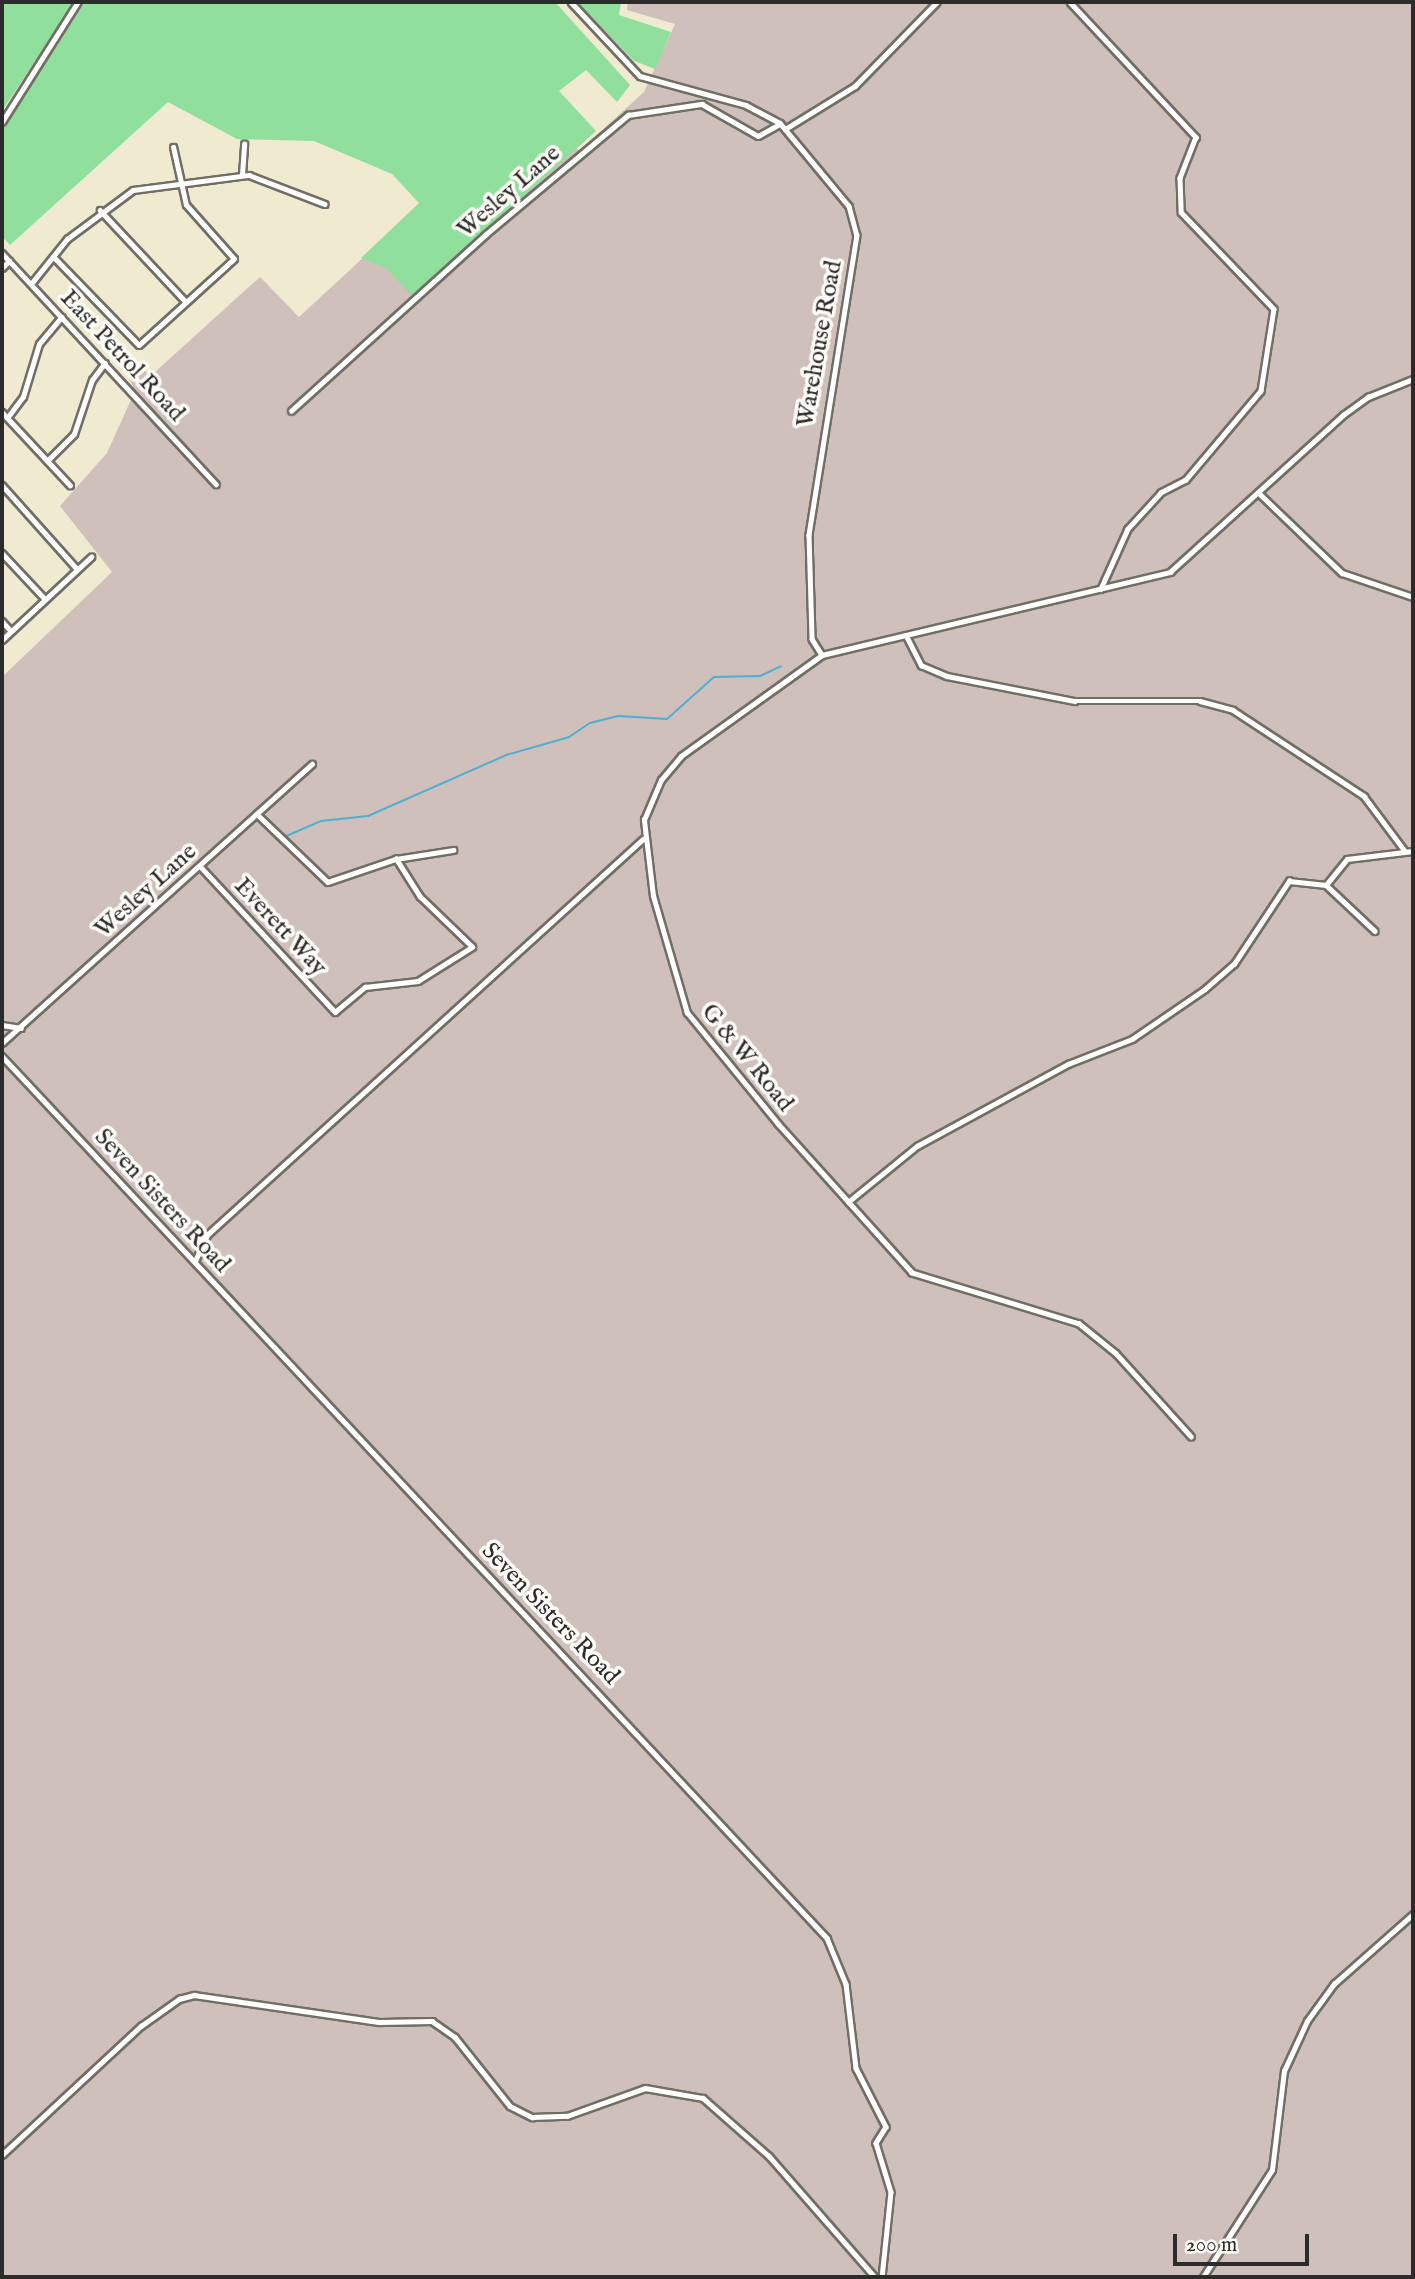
<!DOCTYPE html>
<html>
<head>
<meta charset="utf-8">
<style>
  body { margin:0 }
  #map { position:relative; width:1415px; height:2279px; overflow:hidden; background:#f0ead1; font-family:"IM FELL English",serif }
  div>[style] { position:absolute }
  [style*='--x'] { left:calc(var(--x)*1px); top:calc(var(--y)*1px); width:calc(var(--w)*1px); rotate:calc(var(--a)*1deg) }
  .industrial>* { inset:0; background:#cfc0bb }
  .green>* { inset:0; background:#90df9d }
  .stream>* { height:2px; margin:-1px; padding:0 1px; transform-origin:1px; border-radius:1px; background:#52aed0 }
  .roads { filter:drop-shadow(2px 0 #706e65) drop-shadow(-2px 0 #706e65) drop-shadow(0 2px #706e65) drop-shadow(0 -2px #706e65) }
  .street>* { height:4.5px; margin:-2.25px; padding:0 2.25px; transform-origin:2.25px; border-radius:2.25px; background:#fff }
  span { translate:-50% -50%; white-space:nowrap; text-align:center; line-height:1.15; -webkit-text-stroke:7px #fdfcf7; paint-order:stroke }
  .street-label { font-size:24px; color:#2b2b2b }
  .frame { position:absolute; inset:0; border:4px solid #2b2b2b; pointer-events:none }
  .scale { position:absolute; left:1173px; top:2234px; width:136px; height:32px; box-sizing:border-box; border:4px solid #2b2b2b; border-top:0; padding-left:9px; font-size:21px; line-height:24px; white-space:nowrap; color:#2b2b2b; -webkit-text-stroke:5px #fdfcf7; paint-order:stroke }
</style>
</head>
<body>
<div id="map">
  <div class="industrial">
    <div style="clip-path:polygon(628px 2px,1413px 2px,1413px 2277px,2px 2277px,2px 1062px,169px 1231px,2px 1048px,2px 677px,112px 572px,60px 506px,107px 453px,135px 391px,125px 369px,155px 372px,260px 277px,299px 317px,482px 148px,552px 118px,579px 151px,644px 92px,675px 24px,627px 10px)"></div>
  </div>
  <div class="green">
    <div style="clip-path:polygon(2px 2px,74px 2px,2px 111px)"></div>
    <div style="clip-path:polygon(85px 2px,555px 2px,630px 85px,617px 102px,586px 70px,559px 91px,596px 131px,412px 296px,386px 268px,361px 258px,419px 203px,392px 174px,314px 141px,237px 139px,168px 102px,10px 245px,2px 236px,2px 131px)"></div>
    <div style="clip-path:polygon(577px 2px,621px 2px,619px 15px,671px 32px,655px 69px,634px 61px)"></div>
  </div>
  <div class="stream">
    <div style="--x:284;--y:837;--w:40;--a:-23.4"></div>
    <div style="--x:321;--y:821;--w:47;--a:-6.1"></div>
    <div style="--x:368;--y:816;--w:151;--a:-23.8"></div>
    <div style="--x:506;--y:755;--w:66;--a:-15.9"></div>
    <div style="--x:569;--y:737;--w:25;--a:-34"></div>
    <div style="--x:590;--y:723;--w:30;--a:-14"></div>
    <div style="--x:619;--y:716;--w:48;--a:3.6"></div>
    <div style="--x:667;--y:719;--w:63;--a:-41.8"></div>
    <div style="--x:714;--y:677;--w:46;--a:-1.2"></div>
    <div style="--x:760;--y:676;--w:23;--a:-25"></div>
  </div>
  <div class="roads">
    <div class="street">
      <div style="--x:571;--y:2;--w:101;--a:47"></div>
      <div style="--x:640;--y:76;--w:110;--a:15.3"></div>
      <div style="--x:746;--y:105;--w:38;--a:28"></div>
      <div style="--x:780;--y:123;--w:108;--a:50.3"></div>
      <div style="--x:849;--y:206;--w:30;--a:75"></div>
      <div style="--x:857;--y:235;--w:304;--a:99.1"></div>
      <div style="--x:809;--y:535;--w:104;--a:88.3"></div>
      <div style="--x:812;--y:639;--w:19;--a:58"></div>
      <div style="--x:1070;--y:2;--w:185;--a:47"></div>
      <div style="--x:1196;--y:137;--w:44;--a:111.3"></div>
      <div style="--x:1180;--y:178;--w:34;--a:88"></div>
      <div style="--x:1181;--y:212;--w:134;--a:46.2"></div>
      <div style="--x:1274;--y:309;--w:83;--a:99"></div>
      <div style="--x:1261;--y:391;--w:116;--a:130.1"></div>
      <div style="--x:1186;--y:480;--w:28;--a:153"></div>
      <div style="--x:1161;--y:493;--w:49;--a:132.5"></div>
      <div style="--x:1128;--y:529;--w:66;--a:114.2"></div>
      <div style="--x:2;--y:122;--w:142;--a:-57.7"></div>
      <div style="--x:787;--y:128;--w:80;--a:-31.7"></div>
      <div style="--x:855;--y:86;--w:117;--a:-45.7"></div>
      <div style="--x:242;--y:175;--w:31;--a:-86"></div>
      <div style="--x:100;--y:210;--w:126;--a:46.9"></div>
      <div style="--x:2;--y:253;--w:315;--a:47.2"></div>
      <div style="--x:54;--y:257;--w:122;--a:46"></div>
      <div style="--x:139;--y:345;--w:128;--a:-42.2"></div>
      <div style="--x:234;--y:259;--w:72;--a:-131.6"></div>
      <div style="--x:186;--y:205;--w:59;--a:-102.6"></div>
      <div style="--x:2;--y:268;--w:10;--a:-45"></div>
      <div style="--x:31;--y:284;--w:58;--a:-51.3"></div>
      <div style="--x:67;--y:239;--w:82;--a:-36.6"></div>
      <div style="--x:133;--y:190;--w:117;--a:-7.4"></div>
      <div style="--x:249;--y:175;--w:81;--a:20.9"></div>
      <div style="--x:291;--y:411;--w:262;--a:-42.2"></div>
      <div style="--x:485;--y:235;--w:187;--a:-40"></div>
      <div style="--x:628;--y:115;--w:75;--a:-8.5"></div>
      <div style="--x:702;--y:104;--w:64;--a:29.7"></div>
      <div style="--x:758;--y:136;--w:25;--a:-29"></div>
      <div style="--x:2;--y:412;--w:100;--a:47"></div>
      <div style="--x:7;--y:418;--w:26;--a:-53"></div>
      <div style="--x:23;--y:397;--w:55;--a:-73.2"></div>
      <div style="--x:39;--y:344;--w:35;--a:-50"></div>
      <div style="--x:47;--y:461;--w:38;--a:-45"></div>
      <div style="--x:74;--y:434;--w:57;--a:-71.6"></div>
      <div style="--x:92;--y:380;--w:21;--a:-53"></div>
      <div style="--x:2;--y:485;--w:113;--a:48.2"></div>
      <div style="--x:1260;--y:494;--w:114;--a:43.9"></div>
      <div style="--x:1342;--y:573;--w:75;--a:18.7"></div>
      <div style="--x:2;--y:553;--w:63;--a:46.9"></div>
      <div style="--x:2;--y:621;--w:13;--a:48"></div>
      <div style="--x:906;--y:635;--w:34;--a:63"></div>
      <div style="--x:921;--y:665;--w:28;--a:23"></div>
      <div style="--x:947;--y:676;--w:130;--a:11.1"></div>
      <div style="--x:1075;--y:701;--w:125;--a:0"></div>
      <div style="--x:1200;--y:701;--w:34;--a:15"></div>
      <div style="--x:1233;--y:710;--w:157;--a:33.3"></div>
      <div style="--x:1364;--y:796;--w:69;--a:53.3"></div>
      <div style="--x:2;--y:640;--w:122;--a:-43"></div>
      <div style="--x:257;--y:814;--w:98;--a:43.8"></div>
      <div style="--x:328;--y:882;--w:72;--a:-18.7"></div>
      <div style="--x:396;--y:859;--w:58;--a:-9"></div>
      <div style="--x:200;--y:866;--w:199;--a:47.2"></div>
      <div style="--x:335;--y:1012;--w:39;--a:-40"></div>
      <div style="--x:365;--y:987;--w:53;--a:-6.5"></div>
      <div style="--x:418;--y:981;--w:64;--a:-32.2"></div>
      <div style="--x:472;--y:947;--w:72;--a:-136.1"></div>
      <div style="--x:420;--y:897;--w:45;--a:-122.3"></div>
      <div style="--x:1326;--y:885;--w:67;--a:43.2"></div>
      <div style="--x:2;--y:1025;--w:19;--a:9"></div>
      <div style="--x:2;--y:1043;--w:417;--a:-42"></div>
      <div style="--x:2;--y:1056;--w:1208;--a:46.91"></div>
      <div style="--x:827;--y:1938;--w:50;--a:67.6"></div>
      <div style="--x:846;--y:1984;--w:85;--a:83.2"></div>
      <div style="--x:856;--y:2068;--w:66;--a:63"></div>
      <div style="--x:886;--y:2127;--w:19;--a:122"></div>
      <div style="--x:876;--y:2143;--w:51;--a:73"></div>
      <div style="--x:891;--y:2192;--w:85;--a:96"></div>
      <div style="--x:848;--y:1202;--w:89;--a:-39.1"></div>
      <div style="--x:917;--y:1146;--w:172;--a:-28.5"></div>
      <div style="--x:1068;--y:1064;--w:69;--a:-21.3"></div>
      <div style="--x:1132;--y:1039;--w:88;--a:-34.4"></div>
      <div style="--x:1205;--y:989;--w:38;--a:-41"></div>
      <div style="--x:1234;--y:964;--w:100;--a:-56.5"></div>
      <div style="--x:1289;--y:881;--w:37;--a:6"></div>
      <div style="--x:1326;--y:885;--w:33;--a:-51"></div>
      <div style="--x:1347;--y:859;--w:66;--a:-6.9"></div>
      <div style="--x:195;--y:1261;--w:29;--a:-65"></div>
      <div style="--x:207;--y:1235;--w:589;--a:-42.25"></div>
      <div style="--x:1191;--y:1437;--w:112;--a:-132.1"></div>
      <div style="--x:1116;--y:1354;--w:48;--a:-141"></div>
      <div style="--x:1079;--y:1324;--w:175;--a:-163"></div>
      <div style="--x:912;--y:1273;--w:200;--a:-132"></div>
      <div style="--x:778;--y:1124;--w:144;--a:-129.3"></div>
      <div style="--x:687;--y:1013;--w:122;--a:-106.2"></div>
      <div style="--x:653;--y:896;--w:77;--a:-96.8"></div>
      <div style="--x:644;--y:820;--w:43;--a:-67"></div>
      <div style="--x:661;--y:780;--w:31;--a:-50"></div>
      <div style="--x:681;--y:756;--w:173;--a:-35.6"></div>
      <div style="--x:822;--y:655;--w:358;--a:-13.4"></div>
      <div style="--x:1170;--y:572;--w:234;--a:-42.2"></div>
      <div style="--x:1343;--y:415;--w:31;--a:-36"></div>
      <div style="--x:1368;--y:397;--w:48;--a:-21.8"></div>
      <div style="--x:2;--y:2155;--w:190;--a:-42.9"></div>
      <div style="--x:141;--y:2026;--w:47;--a:-35.4"></div>
      <div style="--x:179;--y:1999;--w:16;--a:-15"></div>
      <div style="--x:194;--y:1995;--w:188;--a:8.3"></div>
      <div style="--x:380;--y:2022;--w:52;--a:-1.1"></div>
      <div style="--x:432;--y:2021;--w:28;--a:35"></div>
      <div style="--x:455;--y:2037;--w:88;--a:51.4"></div>
      <div style="--x:510;--y:2106;--w:25;--a:27"></div>
      <div style="--x:532;--y:2117;--w:35;--a:-2"></div>
      <div style="--x:567;--y:2116;--w:83;--a:-19.7"></div>
      <div style="--x:645;--y:2088;--w:59;--a:9.8"></div>
      <div style="--x:703;--y:2098;--w:88;--a:41.3"></div>
      <div style="--x:769;--y:2156;--w:161;--a:48.8"></div>
      <div style="--x:1203;--y:2277;--w:127;--a:-57.2"></div>
      <div style="--x:1272;--y:2170;--w:100;--a:-83.1"></div>
      <div style="--x:1284;--y:2071;--w:55;--a:-65.3"></div>
      <div style="--x:1307;--y:2021;--w:46;--a:-53.9"></div>
      <div style="--x:1334;--y:1984;--w:106;--a:-41.5"></div>
    </div>
  </div>
  <div class="street-label">
    <span style="left:509px;top:192px;rotate:-41deg">Wesley Lane</span>
    <span style="left:820px;top:344px;rotate:-80deg">Warehouse Road</span>
    <span style="left:122px;top:356px;rotate:47deg">East Petrol Road</span>
    <span style="left:146px;top:891px;rotate:-42deg">Wesley Lane</span>
    <span style="left:280px;top:927px;rotate:47deg">Everett Way</span>
    <span style="left:747px;top:1058px;rotate:51deg">G &amp; W Road</span>
    <span style="left:162px;top:1201px;rotate:47deg">Seven Sisters Road</span>
    <span style="left:550px;top:1614px;rotate:46deg">Seven Sisters Road</span>
  </div>
  <div class="frame"></div>
  <div class="scale">200 m</div>
</div>
</body>
</html>
